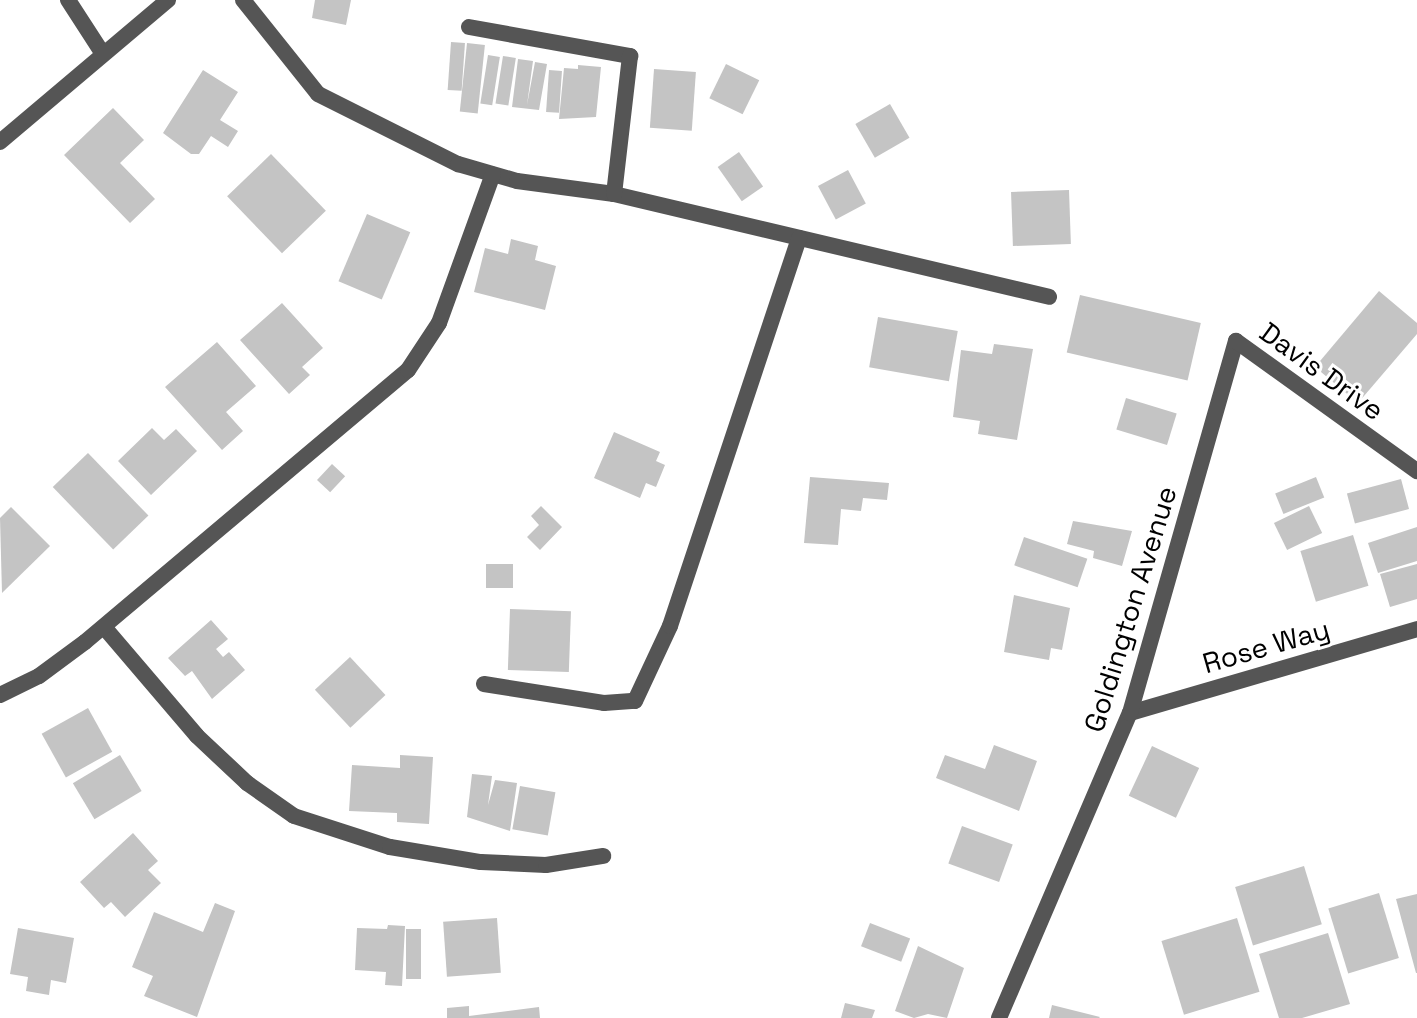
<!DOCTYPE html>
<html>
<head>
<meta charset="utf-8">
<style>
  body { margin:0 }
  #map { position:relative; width:1417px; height:1018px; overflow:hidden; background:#fff; font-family:"Space Grotesk",sans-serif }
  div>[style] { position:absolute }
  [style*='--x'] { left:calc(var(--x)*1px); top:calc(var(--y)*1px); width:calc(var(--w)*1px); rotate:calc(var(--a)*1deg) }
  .building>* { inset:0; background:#c4c4c4; transform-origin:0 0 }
  .minor>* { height:16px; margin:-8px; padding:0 8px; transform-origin:8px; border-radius:8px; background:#555 }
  span { translate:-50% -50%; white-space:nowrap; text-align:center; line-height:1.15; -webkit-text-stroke:6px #fff; paint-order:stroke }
  .street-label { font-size:28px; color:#000 }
</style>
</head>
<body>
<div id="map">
  <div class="building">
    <div style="clip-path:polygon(315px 0,351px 0,346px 25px,312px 18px)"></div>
    <div style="left:451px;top:42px;width:14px;height:48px;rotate:4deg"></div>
    <div style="left:467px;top:43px;width:18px;height:69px;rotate:6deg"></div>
    <div style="left:488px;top:55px;width:12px;height:49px;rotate:9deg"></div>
    <div style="left:503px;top:56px;width:13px;height:48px;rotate:9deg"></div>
    <div style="clip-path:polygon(518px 59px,533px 61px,527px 105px,535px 62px,547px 64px,539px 110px,512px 107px)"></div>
    <div style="left:726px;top:64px;width:37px;height:38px;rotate:26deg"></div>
    <div style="clip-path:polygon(578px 65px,601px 67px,596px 117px,559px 119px,564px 68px,578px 69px)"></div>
    <div style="left:654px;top:69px;width:42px;height:59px;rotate:4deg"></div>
    <div style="clip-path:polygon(203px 70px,238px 92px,220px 120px,238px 131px,228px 147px,211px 136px,199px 154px,191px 154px,163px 133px)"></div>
    <div style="left:549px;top:70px;width:13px;height:42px;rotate:4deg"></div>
    <div style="left:890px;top:104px;width:39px;height:40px;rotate:60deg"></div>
    <div style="clip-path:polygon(113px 108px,144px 140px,120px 163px,155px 199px,130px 223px,64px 155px)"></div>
    <div style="left:739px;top:152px;width:42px;height:26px;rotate:55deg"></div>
    <div style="left:271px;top:154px;width:79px;height:61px;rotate:46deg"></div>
    <div style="left:848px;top:170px;width:38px;height:34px;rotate:62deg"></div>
    <div style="left:1069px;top:190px;width:54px;height:58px;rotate:88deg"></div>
    <div style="left:367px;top:214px;width:47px;height:73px;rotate:23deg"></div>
    <div style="clip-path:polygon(511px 239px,538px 246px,535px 260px,556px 266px,545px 310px,474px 292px,485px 248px,508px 254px)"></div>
    <div style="clip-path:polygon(1379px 291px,1417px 323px,1417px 334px,1358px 403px,1315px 367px)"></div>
    <div style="left:1080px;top:295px;width:124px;height:59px;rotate:13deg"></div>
    <div style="clip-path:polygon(282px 303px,323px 348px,302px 367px,310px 375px,289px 394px,240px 340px)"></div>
    <div style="left:878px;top:317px;width:81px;height:51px;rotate:10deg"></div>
    <div style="clip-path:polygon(217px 342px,256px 386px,226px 412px,243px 431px,222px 450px,165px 387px)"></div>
    <div style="clip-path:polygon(994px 344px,1033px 349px,1017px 440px,978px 434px,980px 421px,953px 417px,961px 350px,992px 354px)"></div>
    <div style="left:1126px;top:398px;width:53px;height:33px;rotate:17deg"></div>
    <div style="clip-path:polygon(152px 428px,164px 440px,176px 429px,197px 451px,151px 495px,118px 461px)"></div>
    <div style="clip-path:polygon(614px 432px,660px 452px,656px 461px,665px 465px,656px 487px,646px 483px,640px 498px,594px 478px)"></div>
    <div style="left:88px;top:453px;width:87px;height:49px;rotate:46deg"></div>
    <div style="left:332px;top:464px;width:18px;height:22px;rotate:43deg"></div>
    <div style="clip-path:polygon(810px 477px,889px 483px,887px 500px,863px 498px,861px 511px,841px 509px,838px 545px,804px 543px)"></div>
    <div style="left:1316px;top:477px;width:22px;height:44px;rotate:68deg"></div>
    <div style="left:1401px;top:479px;width:31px;height:56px;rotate:75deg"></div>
    <div style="clip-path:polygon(541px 506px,562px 527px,540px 550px,527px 537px,539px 525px,531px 516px)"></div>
    <div style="left:1309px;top:506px;width:30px;height:39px;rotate:64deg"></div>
    <div style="clip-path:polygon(11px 507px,50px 546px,2px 593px,0 518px)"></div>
    <div style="clip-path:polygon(1073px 521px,1132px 531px,1122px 566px,1093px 558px,1094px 551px,1067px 544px)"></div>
    <div style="clip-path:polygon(1417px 527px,1417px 561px,1378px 573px,1368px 543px)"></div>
    <div style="left:1353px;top:535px;width:53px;height:55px;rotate:73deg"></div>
    <div style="left:1024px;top:537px;width:67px;height:30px;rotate:19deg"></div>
    <div style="left:486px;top:564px;width:27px;height:24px"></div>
    <div style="clip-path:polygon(1417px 564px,1417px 599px,1390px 607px,1380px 574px)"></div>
    <div style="clip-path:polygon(1014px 595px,1070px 608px,1062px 650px,1051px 648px,1049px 660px,1004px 652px)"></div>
    <div style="left:510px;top:609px;width:61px;height:61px;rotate:2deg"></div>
    <div style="clip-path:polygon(211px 620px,228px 639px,216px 649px,223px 657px,229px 652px,245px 670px,212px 699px,192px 671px,185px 676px,168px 658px)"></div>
    <div style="left:350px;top:657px;width:52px;height:48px;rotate:47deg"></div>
    <div style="left:88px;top:708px;width:50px;height:53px;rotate:61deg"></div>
    <div style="clip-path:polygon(994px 745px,1037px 761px,1019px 811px,936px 778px,945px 755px,985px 769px)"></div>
    <div style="left:1152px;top:746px;width:52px;height:55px;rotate:25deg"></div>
    <div style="left:120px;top:755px;width:42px;height:55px;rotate:59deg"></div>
    <div style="clip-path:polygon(400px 755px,433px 757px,429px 824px,397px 822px,397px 813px,349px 811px,352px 765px,400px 768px)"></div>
    <div style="clip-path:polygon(472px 774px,492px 776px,488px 805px,495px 780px,517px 783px,510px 831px,467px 817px)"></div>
    <div style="left:520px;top:786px;width:36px;height:44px;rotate:10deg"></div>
    <div style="left:962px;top:826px;width:54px;height:40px;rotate:20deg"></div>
    <div style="clip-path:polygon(133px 833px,158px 861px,148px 870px,161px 883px,125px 917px,111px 902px,104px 908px,80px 882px)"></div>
    <div style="left:1304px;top:866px;width:61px;height:72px;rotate:73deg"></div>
    <div style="left:1379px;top:893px;width:68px;height:53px;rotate:73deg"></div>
    <div style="clip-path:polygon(1417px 894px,1417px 973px,1416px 973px,1396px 899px)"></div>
    <div style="clip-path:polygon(215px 903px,235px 911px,197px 1017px,144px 996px,153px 976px,132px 967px,154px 912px,203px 932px)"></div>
    <div style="left:497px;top:918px;width:55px;height:54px;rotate:86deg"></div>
    <div style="left:1237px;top:918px;width:77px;height:79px;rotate:73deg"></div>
    <div style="left:870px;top:923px;width:43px;height:25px;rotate:21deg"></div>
    <div style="clip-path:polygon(388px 925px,405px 926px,402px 986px,385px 985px,386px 972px,355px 970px,357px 928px,387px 929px)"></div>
    <div style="clip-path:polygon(18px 928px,74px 938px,66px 983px,51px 980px,49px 995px,26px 991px,28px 977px,10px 974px)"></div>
    <div style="left:406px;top:929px;width:15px;height:50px"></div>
    <div style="clip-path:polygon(1328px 933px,1350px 1004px,1302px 1018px,1279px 1018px,1259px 954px)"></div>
    <div style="clip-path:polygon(918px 946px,964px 968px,947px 1018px,928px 1014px,914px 1018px,895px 1011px)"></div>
    <div style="clip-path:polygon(845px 1003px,875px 1010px,872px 1018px,841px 1018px)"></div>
    <div style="clip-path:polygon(1052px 1005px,1100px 1017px,1099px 1018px,1049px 1018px)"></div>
    <div style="clip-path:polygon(469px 1006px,469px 1016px,539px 1007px,540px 1018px,447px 1018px,447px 1008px)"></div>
  </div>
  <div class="minor">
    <div style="--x:68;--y:0;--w:61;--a:57.1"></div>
    <div style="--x:243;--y:0;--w:120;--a:51.4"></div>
    <div style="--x:318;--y:94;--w:157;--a:26.6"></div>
    <div style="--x:458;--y:164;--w:61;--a:16.1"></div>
    <div style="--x:517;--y:181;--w:98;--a:7.6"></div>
    <div style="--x:614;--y:194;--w:447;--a:13.3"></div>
    <div style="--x:469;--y:27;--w:164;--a:10.2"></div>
    <div style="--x:630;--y:56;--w:139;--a:96.6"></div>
    <div style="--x:0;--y:142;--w:220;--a:-40.2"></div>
    <div style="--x:104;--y:627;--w:143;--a:49.5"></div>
    <div style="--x:197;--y:736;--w:69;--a:43.2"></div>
    <div style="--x:247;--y:783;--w:57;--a:35.1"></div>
    <div style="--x:294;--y:816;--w:101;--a:17.9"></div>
    <div style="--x:390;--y:847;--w:92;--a:9.4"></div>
    <div style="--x:481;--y:862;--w:65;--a:2.6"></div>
    <div style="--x:546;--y:865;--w:58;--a:-9"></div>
    <div style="--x:484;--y:684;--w:121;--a:9"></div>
    <div style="--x:604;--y:703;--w:31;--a:-4"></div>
    <div style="--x:635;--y:701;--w:83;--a:-65"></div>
    <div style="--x:670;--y:626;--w:409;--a:-71.6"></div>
    <div style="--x:0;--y:695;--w:43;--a:-26"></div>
    <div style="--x:39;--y:676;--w:57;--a:-36.5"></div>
    <div style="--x:85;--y:642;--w:422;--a:-40.1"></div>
    <div style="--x:408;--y:370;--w:56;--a:-56.6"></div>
    <div style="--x:439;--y:323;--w:158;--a:-70.1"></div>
    <div style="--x:1130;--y:713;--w:299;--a:-16.3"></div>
    <div style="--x:999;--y:1018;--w:332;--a:-66.8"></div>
    <div style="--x:1130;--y:713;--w:387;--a:-74.1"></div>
    <div style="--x:1236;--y:341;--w:223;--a:35.7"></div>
  </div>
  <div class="street-label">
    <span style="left:1322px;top:371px;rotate:36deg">Davis Drive</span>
    <span style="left:1130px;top:609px;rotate:-73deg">Goldington Avenue</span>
    <span style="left:1266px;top:646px;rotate:-16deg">Rose Way</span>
  </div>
</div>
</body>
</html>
